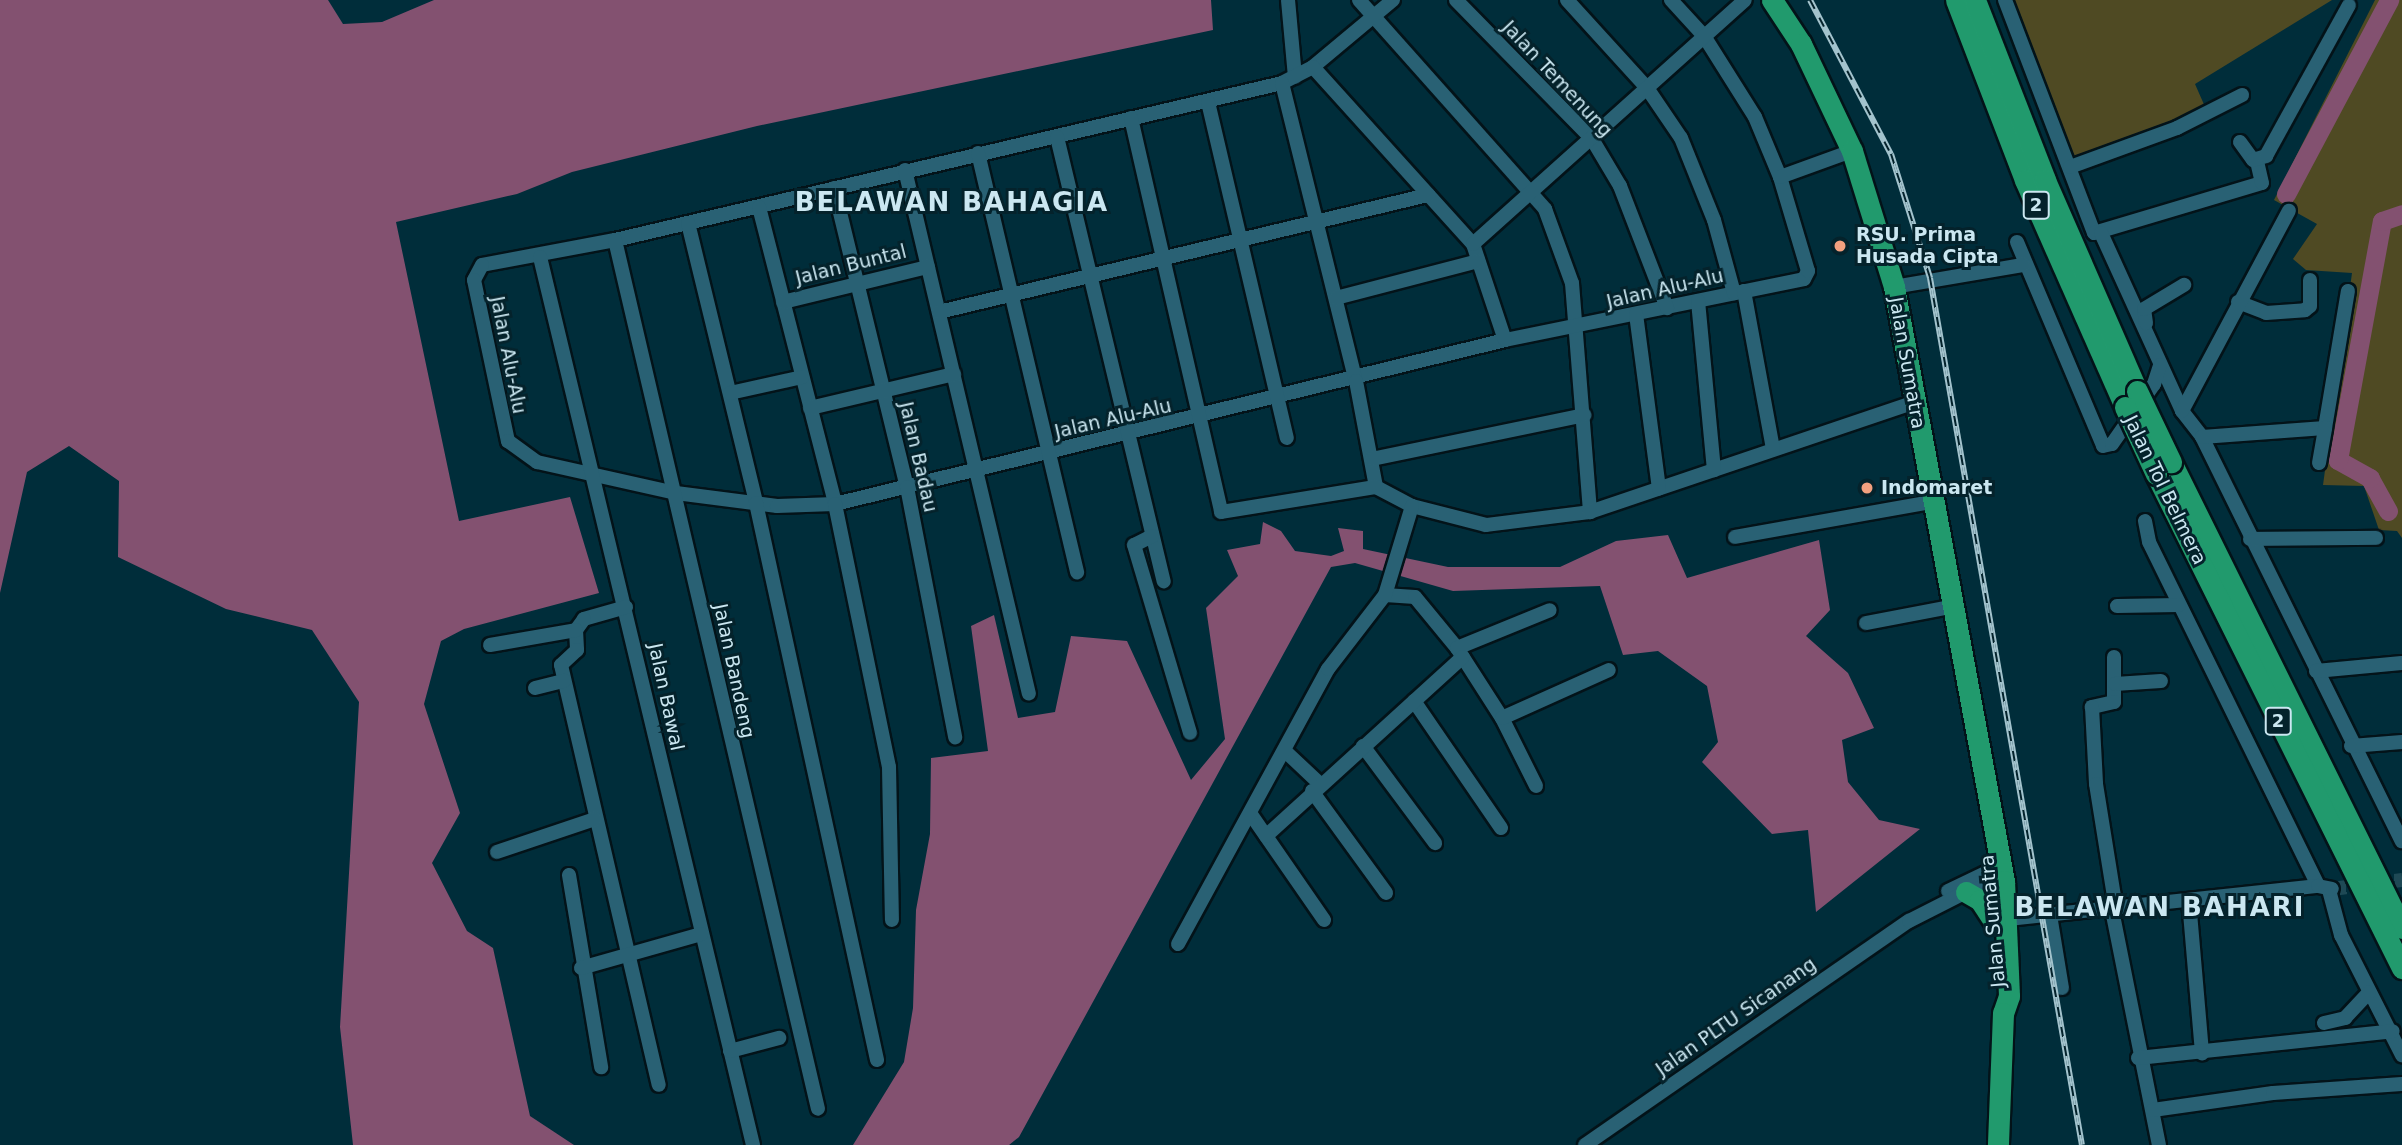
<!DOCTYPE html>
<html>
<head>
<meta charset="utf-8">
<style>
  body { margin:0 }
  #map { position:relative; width:2402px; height:1145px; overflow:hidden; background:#002d3a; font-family:"DejaVu Sans",sans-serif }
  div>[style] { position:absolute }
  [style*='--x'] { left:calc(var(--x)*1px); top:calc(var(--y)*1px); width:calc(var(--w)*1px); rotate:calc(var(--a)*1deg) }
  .green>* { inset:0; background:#4f4a23 }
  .water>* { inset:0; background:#835170 }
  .river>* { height:19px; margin:-9.5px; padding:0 9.5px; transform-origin:9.5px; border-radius:9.5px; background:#835170 }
  .minor-tunnel>* { height:14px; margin-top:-7px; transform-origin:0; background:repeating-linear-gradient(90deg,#1e4955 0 14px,transparent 0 21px) }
  .roads { filter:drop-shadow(2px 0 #031319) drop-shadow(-2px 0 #031319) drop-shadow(0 2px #031319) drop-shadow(0 -2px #031319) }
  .minor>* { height:14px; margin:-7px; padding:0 7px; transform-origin:7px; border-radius:7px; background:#296174 }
  .highway>* { height:21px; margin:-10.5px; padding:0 10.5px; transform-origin:10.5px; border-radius:10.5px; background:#219a6d }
  .rail>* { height:6px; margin-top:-3px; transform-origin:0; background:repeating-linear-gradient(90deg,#04222b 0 10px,#a3c3cd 0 20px); box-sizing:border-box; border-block:2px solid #a3c3cd }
  .bridges { filter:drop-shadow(2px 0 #031319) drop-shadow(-2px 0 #031319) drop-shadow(0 2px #031319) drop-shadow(0 -2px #031319) }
  .highway-bridge>* { height:21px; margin:-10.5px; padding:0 10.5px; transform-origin:10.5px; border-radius:10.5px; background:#219a6d }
  .dots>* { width:19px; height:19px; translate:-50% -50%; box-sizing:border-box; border:4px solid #04222b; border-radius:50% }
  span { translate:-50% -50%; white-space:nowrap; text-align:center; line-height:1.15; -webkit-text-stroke:6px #04222b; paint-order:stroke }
  .shield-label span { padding:2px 5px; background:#04222b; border:2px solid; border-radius:5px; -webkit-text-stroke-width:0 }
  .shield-label { font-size:18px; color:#cbe7f1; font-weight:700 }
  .street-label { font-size:19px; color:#cbe7f1 }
  .poi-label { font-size:19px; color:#cbe7f1; font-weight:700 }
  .left { translate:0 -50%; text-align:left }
  .district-label { font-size:26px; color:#cbe7f1; font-weight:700; letter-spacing:2px }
</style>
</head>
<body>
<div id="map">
  <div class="green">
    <div style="clip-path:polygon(2009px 0,2332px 0,2195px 84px,2206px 109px,2168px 130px,2070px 161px)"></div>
    <div style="clip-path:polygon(2375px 0,2402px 0,2402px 538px,2397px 531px,2379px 530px,2364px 486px,2323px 485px,2352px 273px,2306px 270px,2293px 259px,2317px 224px,2274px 200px)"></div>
  </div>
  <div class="water">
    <div style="clip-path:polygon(0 0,328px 0,343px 24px,382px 22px,434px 0,1211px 0,1213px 30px,757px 126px,572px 172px,517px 194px,396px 222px,459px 521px,570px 497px,599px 593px,464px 629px,441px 641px,424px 704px,460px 813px,432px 863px,467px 931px,493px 948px,530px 1116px,574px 1145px,353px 1145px,340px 1027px,359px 702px,312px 630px,226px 609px,118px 557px,119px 481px,69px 446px,27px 472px,0 593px)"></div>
    <div style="clip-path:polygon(1263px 522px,1281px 531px,1295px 551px,1331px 556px,1344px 551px,1338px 528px,1363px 531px,1363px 549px,1448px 567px,1560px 567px,1616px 541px,1668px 535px,1687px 578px,1819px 540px,1830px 610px,1806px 636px,1848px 673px,1874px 728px,1842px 740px,1848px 782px,1879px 820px,1920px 829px,1816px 912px,1808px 830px,1772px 834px,1702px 762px,1718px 742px,1707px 686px,1658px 651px,1623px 655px,1600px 586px,1453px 591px,1355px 563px,1331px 567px,1019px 1137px,1009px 1145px,853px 1145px,904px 1062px,913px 1008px,916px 910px,930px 834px,931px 758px,988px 751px,971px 626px,994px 615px,1018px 718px,1055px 712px,1071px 636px,1127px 641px,1191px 780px,1225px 739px,1206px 608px,1238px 576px,1227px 550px,1260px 544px)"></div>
  </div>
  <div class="river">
    <div style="--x:2286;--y:194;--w:220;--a:-62"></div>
    <div style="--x:2388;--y:511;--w:38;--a:-119"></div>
    <div style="--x:2370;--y:478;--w:37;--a:-151"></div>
    <div style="--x:2338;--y:460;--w:243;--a:-79.6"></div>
    <div style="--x:2382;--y:221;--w:21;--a:-19"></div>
  </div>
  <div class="minor-tunnel">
    <div style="--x:2332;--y:889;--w:71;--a:-7.3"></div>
  </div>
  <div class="roads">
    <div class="minor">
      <div style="--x:1288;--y:0;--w:77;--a:84.8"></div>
      <div style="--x:1359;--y:0;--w:280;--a:48.3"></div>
      <div style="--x:1545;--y:209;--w:79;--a:70"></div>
      <div style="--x:1572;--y:283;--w:230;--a:85.5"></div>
      <div style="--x:1393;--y:0;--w:104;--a:140.1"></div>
      <div style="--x:1313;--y:67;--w:35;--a:153"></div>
      <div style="--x:1282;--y:83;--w:685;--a:166.75"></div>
      <div style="--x:615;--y:240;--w:135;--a:169.4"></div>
      <div style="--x:482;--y:265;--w:17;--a:118"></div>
      <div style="--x:474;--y:280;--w:165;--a:78.1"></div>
      <div style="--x:508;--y:441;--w:36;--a:36"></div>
      <div style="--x:537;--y:462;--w:142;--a:12.6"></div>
      <div style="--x:676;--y:493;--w:102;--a:7.3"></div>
      <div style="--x:777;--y:506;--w:58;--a:-2"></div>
      <div style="--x:835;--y:504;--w:690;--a:-13.75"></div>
      <div style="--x:1505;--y:340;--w:305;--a:-11.5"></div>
      <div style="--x:1804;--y:279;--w:9;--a:-63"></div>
      <div style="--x:1808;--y:271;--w:98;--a:-106.6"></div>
      <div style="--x:1780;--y:177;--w:65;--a:-112.6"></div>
      <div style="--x:1755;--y:117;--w:96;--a:-122.2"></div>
      <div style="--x:1704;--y:36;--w:49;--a:-132.5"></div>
      <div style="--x:1456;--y:0;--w:194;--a:45.6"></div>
      <div style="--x:1592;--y:139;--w:55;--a:59.2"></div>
      <div style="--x:1620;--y:186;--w:131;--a:68.9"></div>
      <div style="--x:1567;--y:0;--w:119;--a:47.7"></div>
      <div style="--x:1647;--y:88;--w:60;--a:55.8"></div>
      <div style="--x:1681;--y:138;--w:88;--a:68.1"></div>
      <div style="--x:1714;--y:220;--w:76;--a:74.7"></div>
      <div style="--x:2005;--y:0;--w:249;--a:69.1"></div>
      <div style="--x:2094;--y:233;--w:175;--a:-16.6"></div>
      <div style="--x:2262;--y:183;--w:23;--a:-103"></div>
      <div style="--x:1313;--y:67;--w:239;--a:47.9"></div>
      <div style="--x:1473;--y:244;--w:101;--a:71.6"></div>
      <div style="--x:1282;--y:83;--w:307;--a:76.1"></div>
      <div style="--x:1356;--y:381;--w:108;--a:79.3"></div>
      <div style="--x:1376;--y:487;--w:41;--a:27.8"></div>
      <div style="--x:1412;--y:506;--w:76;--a:14.4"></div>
      <div style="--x:1486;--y:525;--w:105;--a:-7.1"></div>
      <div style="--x:1590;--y:512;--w:343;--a:-18.7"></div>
      <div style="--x:1208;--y:102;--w:345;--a:76.8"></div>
      <div style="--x:1131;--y:118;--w:404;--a:77.1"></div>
      <div style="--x:1221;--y:512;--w:157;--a:-9.2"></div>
      <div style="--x:1057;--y:137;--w:457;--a:76.5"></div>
      <div style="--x:2240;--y:142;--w:22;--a:54"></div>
      <div style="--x:2253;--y:160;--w:14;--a:-17"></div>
      <div style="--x:2266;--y:156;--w:172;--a:-61.2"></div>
      <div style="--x:978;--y:153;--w:431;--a:76.7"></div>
      <div style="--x:2070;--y:167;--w:114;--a:-20"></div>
      <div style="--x:2177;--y:128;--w:73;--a:-26.9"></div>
      <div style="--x:905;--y:170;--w:538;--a:76.69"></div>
      <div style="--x:1780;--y:177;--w:77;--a:-19.9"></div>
      <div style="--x:834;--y:188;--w:308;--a:76.3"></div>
      <div style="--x:907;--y:487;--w:255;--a:79.1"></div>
      <div style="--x:759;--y:207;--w:307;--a:75.6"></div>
      <div style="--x:835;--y:504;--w:268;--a:78.4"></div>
      <div style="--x:889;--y:767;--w:153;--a:88.9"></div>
      <div style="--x:688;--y:223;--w:288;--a:76.3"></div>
      <div style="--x:756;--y:503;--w:570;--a:77.74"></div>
      <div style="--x:2101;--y:233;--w:196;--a:65.5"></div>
      <div style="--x:2182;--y:411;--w:33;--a:52"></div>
      <div style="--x:2202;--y:437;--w:451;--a:63.7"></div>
      <div style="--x:615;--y:240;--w:892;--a:76.85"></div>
      <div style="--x:2017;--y:242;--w:221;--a:67.1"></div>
      <div style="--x:2103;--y:446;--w:9;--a:-13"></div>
      <div style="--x:2112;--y:444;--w:73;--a:-55"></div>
      <div style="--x:2154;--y:384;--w:20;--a:-72"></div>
      <div style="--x:1473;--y:244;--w:365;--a:-41.9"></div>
      <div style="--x:540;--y:257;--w:913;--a:76.51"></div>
      <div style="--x:1894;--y:287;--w:131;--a:-9.7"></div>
      <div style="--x:1744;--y:291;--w:161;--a:79.6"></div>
      <div style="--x:1336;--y:298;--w:147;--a:-14.6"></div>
      <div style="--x:1698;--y:301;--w:170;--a:84.6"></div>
      <div style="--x:783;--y:302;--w:149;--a:-13.6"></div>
      <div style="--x:2238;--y:302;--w:30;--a:21"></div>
      <div style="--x:2266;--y:313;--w:39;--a:-4"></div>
      <div style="--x:2305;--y:310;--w:6;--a:-39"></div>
      <div style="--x:2310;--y:306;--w:26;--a:-90"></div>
      <div style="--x:939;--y:312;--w:503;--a:-13.46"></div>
      <div style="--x:1636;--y:314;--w:176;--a:82.5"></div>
      <div style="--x:2146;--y:323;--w:14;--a:-98"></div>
      <div style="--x:2144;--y:309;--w:47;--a:-31"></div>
      <div style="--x:730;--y:393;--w:74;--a:-12.5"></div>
      <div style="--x:810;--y:408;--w:148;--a:-13.3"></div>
      <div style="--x:2182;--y:411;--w:227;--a:-61.9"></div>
      <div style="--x:2202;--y:437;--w:123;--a:-4.2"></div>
      <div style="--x:2325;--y:428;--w:139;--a:-80.5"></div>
      <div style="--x:1372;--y:459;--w:217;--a:-11.7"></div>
      <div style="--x:2319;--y:463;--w:36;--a:-80"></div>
      <div style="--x:2145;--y:521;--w:21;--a:79"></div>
      <div style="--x:2149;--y:542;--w:383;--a:63.8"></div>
      <div style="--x:1152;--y:536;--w:20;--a:153"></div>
      <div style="--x:1134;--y:545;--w:196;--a:73.4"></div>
      <div style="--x:1735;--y:537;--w:200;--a:-10.1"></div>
      <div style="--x:2250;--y:539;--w:126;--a:-0.5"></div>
      <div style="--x:1385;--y:595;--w:30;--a:4"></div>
      <div style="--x:1415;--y:597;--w:66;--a:50.5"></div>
      <div style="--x:1457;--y:648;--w:83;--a:57.3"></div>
      <div style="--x:1502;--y:718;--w:76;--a:63.4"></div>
      <div style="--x:2117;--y:606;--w:62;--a:-0.9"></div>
      <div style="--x:626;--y:607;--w:44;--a:164.1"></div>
      <div style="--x:584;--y:619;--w:14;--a:126"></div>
      <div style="--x:576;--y:630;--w:20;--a:87"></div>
      <div style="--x:577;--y:650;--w:22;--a:137"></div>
      <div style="--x:561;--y:665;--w:431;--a:76.9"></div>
      <div style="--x:1866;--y:623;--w:86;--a:-10.8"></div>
      <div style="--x:490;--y:645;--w:87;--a:-9.9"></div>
      <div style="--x:1457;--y:648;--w:100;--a:-22.2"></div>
      <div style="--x:2114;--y:657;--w:45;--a:90"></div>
      <div style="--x:2114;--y:702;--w:23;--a:167"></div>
      <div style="--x:2092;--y:707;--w:77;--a:87"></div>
      <div style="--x:2096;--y:784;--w:127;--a:80.9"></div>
      <div style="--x:2316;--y:671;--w:86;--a:-5.3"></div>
      <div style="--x:2115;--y:684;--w:46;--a:-3.7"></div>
      <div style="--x:535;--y:688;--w:30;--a:-14"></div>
      <div style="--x:1414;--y:701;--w:154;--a:55.6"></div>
      <div style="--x:1502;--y:718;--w:117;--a:-24.2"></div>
      <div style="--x:1363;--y:746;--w:121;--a:53.4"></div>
      <div style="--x:2351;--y:746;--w:51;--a:-4.5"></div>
      <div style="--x:1285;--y:751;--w:48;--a:43.3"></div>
      <div style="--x:1312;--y:791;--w:126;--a:54"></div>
      <div style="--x:1250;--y:813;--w:130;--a:55.3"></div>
      <div style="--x:1266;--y:836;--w:266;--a:-42.3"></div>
      <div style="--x:497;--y:852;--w:103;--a:-18.6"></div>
      <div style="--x:569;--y:875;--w:195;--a:80.5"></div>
      <div style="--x:2329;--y:890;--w:47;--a:75.1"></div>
      <div style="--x:2341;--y:935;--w:135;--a:63.1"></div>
      <div style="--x:1948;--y:891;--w:60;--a:-25.7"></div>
      <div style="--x:2189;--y:901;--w:153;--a:85.1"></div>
      <div style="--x:2112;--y:910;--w:240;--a:78.7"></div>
      <div style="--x:2050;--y:915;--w:74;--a:80.7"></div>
      <div style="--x:2008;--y:919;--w:312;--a:-6.1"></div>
      <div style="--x:2318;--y:886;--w:14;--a:12"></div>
      <div style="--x:1178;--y:944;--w:313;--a:-61.4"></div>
      <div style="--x:1328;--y:669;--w:93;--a:-52.4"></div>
      <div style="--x:1385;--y:595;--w:93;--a:-73.1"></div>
      <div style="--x:581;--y:968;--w:125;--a:-15.8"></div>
      <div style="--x:2324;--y:1023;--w:22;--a:-13"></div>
      <div style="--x:2345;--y:1018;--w:35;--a:-47"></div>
      <div style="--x:730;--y:1051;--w:51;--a:-14.9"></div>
      <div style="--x:2138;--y:1058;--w:256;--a:-6"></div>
      <div style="--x:2153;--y:1110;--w:121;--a:-8.1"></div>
      <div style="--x:2273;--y:1093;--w:129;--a:-4"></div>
      <div style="--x:1585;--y:1145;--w:394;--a:-34.7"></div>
      <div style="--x:1909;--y:921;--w:64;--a:-27"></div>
      <div style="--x:1966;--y:892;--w:40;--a:-16"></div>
    </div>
    <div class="highway">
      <div style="--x:1772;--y:0;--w:53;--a:56.6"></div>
      <div style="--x:1801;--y:44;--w:119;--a:64.5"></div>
      <div style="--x:1852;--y:151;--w:142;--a:72.8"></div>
      <div style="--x:1894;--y:287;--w:604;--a:79.51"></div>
      <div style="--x:2004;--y:881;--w:115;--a:87.5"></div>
      <div style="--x:2009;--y:996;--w:18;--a:109"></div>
      <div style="--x:2003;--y:1013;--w:132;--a:92.2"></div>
      <div style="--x:1956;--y:0;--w:193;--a:69"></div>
      <div style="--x:2025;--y:180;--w:248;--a:66.2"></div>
      <div style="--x:1975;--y:0;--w:193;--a:68.7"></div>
      <div style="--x:2045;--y:180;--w:230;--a:66.4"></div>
      <div style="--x:2171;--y:462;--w:520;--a:63.63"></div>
      <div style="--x:2156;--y:474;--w:552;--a:63.53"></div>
      <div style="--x:1966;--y:892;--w:16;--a:30"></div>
      <div style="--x:1980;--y:900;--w:27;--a:57"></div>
    </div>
  </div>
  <div class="rail">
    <div style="--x:1810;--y:0;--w:174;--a:62.3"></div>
    <div style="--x:1891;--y:154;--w:130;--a:72.5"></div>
    <div style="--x:1930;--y:278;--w:880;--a:80.06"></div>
  </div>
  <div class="bridges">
    <div class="highway-bridge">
      <div style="--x:2137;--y:391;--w:79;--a:64.4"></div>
      <div style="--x:2125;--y:407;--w:74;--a:65.2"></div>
    </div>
  </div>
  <div class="dots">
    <div style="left:1840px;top:246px;background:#f2a07f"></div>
    <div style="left:1867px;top:488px;background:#f2a07f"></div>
  </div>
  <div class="shield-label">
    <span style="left:2036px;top:205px">2</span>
    <span style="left:2278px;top:721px">2</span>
  </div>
  <div class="street-label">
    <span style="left:1557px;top:79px;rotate:47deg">Jalan Temenung</span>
    <span style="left:851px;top:265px;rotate:-14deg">Jalan Buntal</span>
    <span style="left:1665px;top:289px;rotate:-13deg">Jalan Alu-Alu</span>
    <span style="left:508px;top:355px;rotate:79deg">Jalan Alu-Alu</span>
    <span style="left:1907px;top:363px;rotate:80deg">Jalan Sumatra</span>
    <span style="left:1113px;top:419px;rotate:-13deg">Jalan Alu-Alu</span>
    <span style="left:918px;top:457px;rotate:77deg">Jalan Badau</span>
    <span style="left:2165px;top:490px;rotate:64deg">Jalan Tol Belmera</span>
    <span style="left:734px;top:671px;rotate:78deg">Jalan Bandeng</span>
    <span style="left:666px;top:697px;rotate:78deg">Jalan Bawal</span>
    <span style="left:1993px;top:921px;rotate:-95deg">Jalan Sumatra</span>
    <span style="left:1736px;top:1017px;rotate:-35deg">Jalan PLTU Sicanang</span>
  </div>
  <div class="poi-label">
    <span class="left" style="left:1856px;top:246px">RSU. Prima<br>Husada Cipta</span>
    <span class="left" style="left:1881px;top:488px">Indomaret</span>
  </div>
  <div class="district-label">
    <span style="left:952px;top:203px">BELAWAN BAHAGIA</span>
    <span style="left:2160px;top:908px">BELAWAN BAHARI</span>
  </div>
</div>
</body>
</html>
